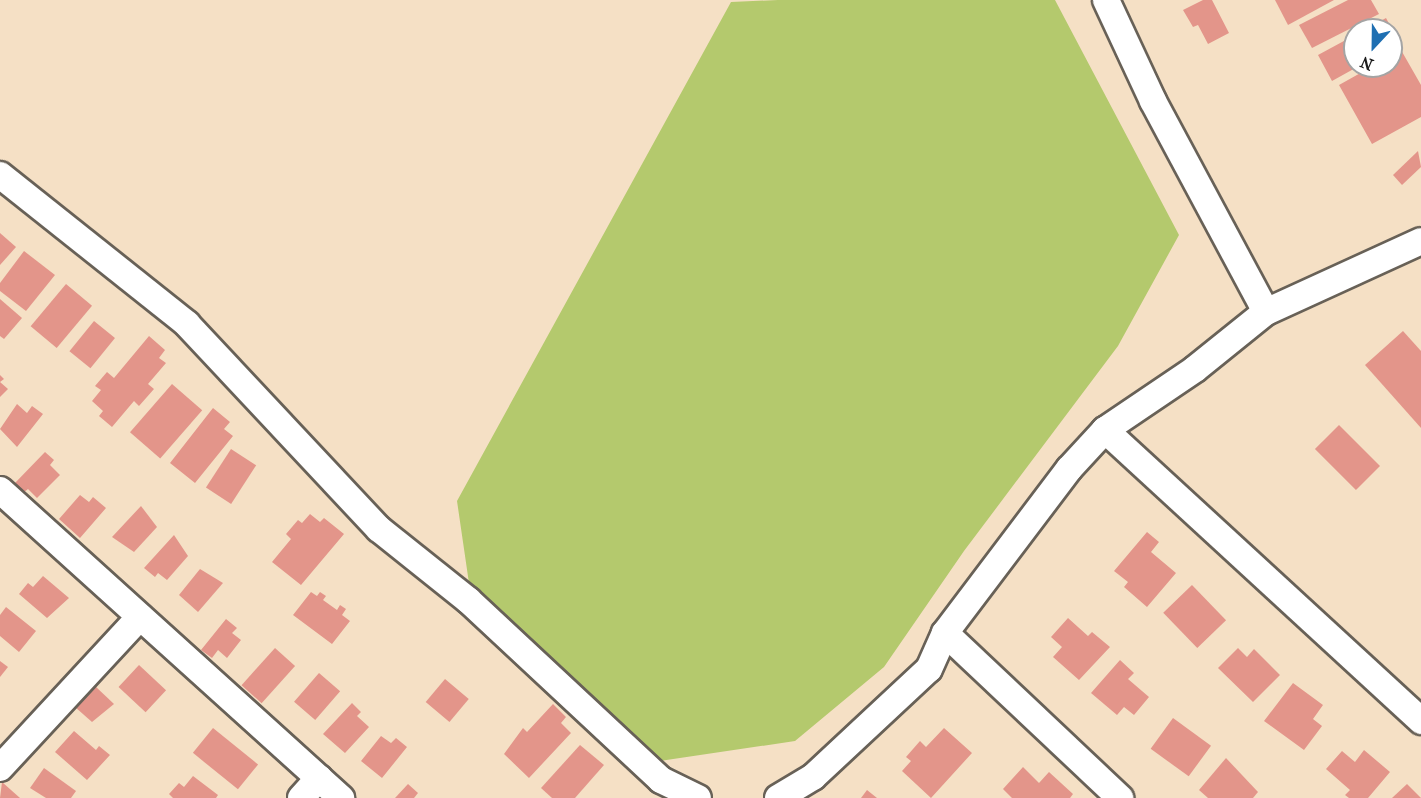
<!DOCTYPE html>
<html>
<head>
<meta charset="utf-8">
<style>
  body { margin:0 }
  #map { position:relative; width:1421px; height:798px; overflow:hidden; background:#f5e0c5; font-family:"IM FELL French Canon",serif }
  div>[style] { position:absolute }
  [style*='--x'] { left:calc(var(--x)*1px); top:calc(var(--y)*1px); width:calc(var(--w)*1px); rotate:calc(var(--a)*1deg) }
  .green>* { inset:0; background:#b4c96d }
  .building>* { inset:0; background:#e3958a; transform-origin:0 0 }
  .roads { filter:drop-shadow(2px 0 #686157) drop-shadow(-2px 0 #686157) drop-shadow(0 2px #686157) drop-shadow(0 -2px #686157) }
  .minor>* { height:26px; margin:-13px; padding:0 13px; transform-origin:13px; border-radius:13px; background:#fff }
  span { translate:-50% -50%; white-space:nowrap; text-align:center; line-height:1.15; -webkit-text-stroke:4.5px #fff; paint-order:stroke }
  .north { position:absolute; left:1343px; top:18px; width:60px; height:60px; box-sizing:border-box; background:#fff; border:2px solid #a4a4a4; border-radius:50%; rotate:202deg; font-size:16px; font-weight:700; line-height:24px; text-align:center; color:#1c1c1c }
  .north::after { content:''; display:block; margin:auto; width:21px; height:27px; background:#1f6fb2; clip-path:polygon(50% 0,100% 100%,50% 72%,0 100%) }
</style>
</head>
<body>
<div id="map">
  <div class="green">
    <div style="clip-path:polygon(778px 0,1055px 0,1179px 235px,1118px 346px,964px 551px,884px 667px,795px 741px,653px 762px,470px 590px,457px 501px,731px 2px)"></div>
  </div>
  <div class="building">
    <div style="clip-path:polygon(1203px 0,1212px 0,1229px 33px,1208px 44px,1198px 25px,1193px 27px,1183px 10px)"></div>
    <div style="clip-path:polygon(1275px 0,1334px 0,1288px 25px)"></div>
    <div style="clip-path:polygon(1348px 0,1371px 0,1379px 14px,1312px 48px,1299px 25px)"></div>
    <div style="clip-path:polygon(1386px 18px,1400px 44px,1391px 49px,1391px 30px,1364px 30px)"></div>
    <div style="clip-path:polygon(1355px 35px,1355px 66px,1359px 66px,1332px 81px,1318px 55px)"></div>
    <div style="clip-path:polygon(1401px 50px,1421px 85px,1421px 117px,1372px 144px,1339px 85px,1373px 66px,1391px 66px,1391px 56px)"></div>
    <div style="clip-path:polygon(1418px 151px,1421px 167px,1402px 185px,1393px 175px)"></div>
    <div style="clip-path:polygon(0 233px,16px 247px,0 265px)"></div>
    <div style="clip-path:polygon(24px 251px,55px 275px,26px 311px,0 291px,0 283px)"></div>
    <div style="left:66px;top:284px;width:34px;height:55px;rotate:40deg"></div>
    <div style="clip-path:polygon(0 299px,22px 318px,4px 339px,0 336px)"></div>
    <div style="left:94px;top:321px;width:27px;height:39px;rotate:39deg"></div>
    <div style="clip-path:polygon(1403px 331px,1421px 351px,1421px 428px,1365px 365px)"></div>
    <div style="clip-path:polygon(149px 336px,165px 350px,159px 358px,166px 363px,148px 384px,154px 389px,139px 406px,134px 401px,112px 427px,99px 416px,103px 411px,92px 401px,101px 390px,95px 386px,107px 372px,114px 378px)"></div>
    <div style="clip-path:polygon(0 375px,4px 379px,0 382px,8px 389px,0 397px)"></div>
    <div style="left:172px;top:384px;width:40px;height:64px;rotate:41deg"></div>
    <div style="clip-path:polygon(17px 404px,27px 413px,32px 406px,43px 414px,17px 447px,0 429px)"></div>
    <div style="clip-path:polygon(213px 408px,230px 422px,224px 429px,233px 436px,195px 483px,170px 463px)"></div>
    <div style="left:1339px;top:425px;width:58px;height:34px;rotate:45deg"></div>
    <div style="left:231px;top:449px;width:30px;height:46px;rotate:33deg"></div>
    <div style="clip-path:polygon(45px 452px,54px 460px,50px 465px,60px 475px,37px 498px,28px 489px,23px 493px,14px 484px)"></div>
    <div style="clip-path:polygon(80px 495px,89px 502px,93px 497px,106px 508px,80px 538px,59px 519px)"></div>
    <div style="clip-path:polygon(141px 506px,157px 527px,134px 552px,112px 537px)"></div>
    <div style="clip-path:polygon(310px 514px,320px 522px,324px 518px,344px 534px,301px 585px,272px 562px,291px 539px,286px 534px,298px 520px,302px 523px)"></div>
    <div style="clip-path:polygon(1147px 532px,1159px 542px,1151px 552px,1176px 573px,1147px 607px,1124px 587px,1128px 582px,1114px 571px)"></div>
    <div style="clip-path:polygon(174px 535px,188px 556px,167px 580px,158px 573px,155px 577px,144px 568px)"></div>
    <div style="clip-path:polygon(200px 569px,223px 583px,198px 612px,179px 595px)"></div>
    <div style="clip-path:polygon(43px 576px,69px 598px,47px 618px,19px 594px,28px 583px,33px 587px)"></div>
    <div style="left:1192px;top:585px;width:49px;height:40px;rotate:46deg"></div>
    <div style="clip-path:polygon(311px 592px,317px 596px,320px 592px,326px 596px,323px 600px,337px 610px,340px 605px,346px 609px,342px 615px,350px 621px,332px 644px,293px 615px)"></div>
    <div style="clip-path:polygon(6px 607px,36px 631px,19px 652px,0 636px,0 615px)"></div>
    <div style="clip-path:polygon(1068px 618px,1088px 636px,1092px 632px,1110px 647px,1079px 680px,1053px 657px,1062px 647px,1051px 637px)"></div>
    <div style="clip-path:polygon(226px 619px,237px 628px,232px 633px,241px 640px,227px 658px,218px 650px,212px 658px,201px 650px)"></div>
    <div style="left:275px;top:648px;width:27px;height:50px;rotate:42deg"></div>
    <div style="clip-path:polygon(1238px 648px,1247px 657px,1254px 649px,1280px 675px,1253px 702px,1218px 668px)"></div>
    <div style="clip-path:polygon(1120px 660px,1134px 673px,1128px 679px,1149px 697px,1134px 715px,1124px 707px,1117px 715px,1091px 693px)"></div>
    <div style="clip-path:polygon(0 661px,8px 667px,0 677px)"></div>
    <div style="left:139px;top:665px;width:37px;height:30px;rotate:43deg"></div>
    <div style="left:319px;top:673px;width:28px;height:38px;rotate:41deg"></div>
    <div style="left:445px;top:679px;width:31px;height:30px;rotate:40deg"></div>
    <div style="clip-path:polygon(1293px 683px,1323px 705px,1313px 719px,1322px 726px,1304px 750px,1264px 721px)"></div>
    <div style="clip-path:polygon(95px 686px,114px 704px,92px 722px,75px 707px)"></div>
    <div style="clip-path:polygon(352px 703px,361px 712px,357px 716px,369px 727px,345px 753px,323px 734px)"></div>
    <div style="clip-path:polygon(553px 704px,566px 717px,561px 723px,571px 733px,529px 778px,504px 754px,523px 728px,527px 732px)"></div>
    <div style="left:1173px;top:718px;width:47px;height:38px;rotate:36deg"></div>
    <div style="left:213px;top:728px;width:58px;height:32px;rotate:39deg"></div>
    <div style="clip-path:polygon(944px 728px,972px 753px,931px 798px,902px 771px,911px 761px,906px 757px,920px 741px,926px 747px)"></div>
    <div style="clip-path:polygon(74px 731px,96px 750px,99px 746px,110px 755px,87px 780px,55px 752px)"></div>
    <div style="clip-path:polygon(381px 736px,391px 743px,396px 738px,407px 747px,382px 778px,361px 761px)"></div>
    <div style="clip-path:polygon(580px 745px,604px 765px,575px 798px,552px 798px,541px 788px)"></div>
    <div style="clip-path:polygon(1364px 750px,1390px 772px,1368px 798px,1349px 798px,1345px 795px,1350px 790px,1326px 769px,1342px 751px,1355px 762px)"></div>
    <div style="clip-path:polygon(1226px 758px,1258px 792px,1253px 798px,1208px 798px,1199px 790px)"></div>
    <div style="clip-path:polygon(1023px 767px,1039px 783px,1049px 772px,1073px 794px,1070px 798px,1012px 798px,1003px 789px)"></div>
    <div style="clip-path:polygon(44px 768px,76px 791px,71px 798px,46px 798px,30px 788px)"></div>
    <div style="clip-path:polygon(193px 776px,218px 795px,216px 798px,173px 798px,169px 794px,179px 783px,184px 787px)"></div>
    <div style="clip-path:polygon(2px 782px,20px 798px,0 798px)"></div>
    <div style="clip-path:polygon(408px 784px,418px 793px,414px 798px,395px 798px)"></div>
    <div style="clip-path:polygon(1407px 784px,1421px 798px,1392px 798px)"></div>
    <div style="clip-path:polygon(867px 790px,877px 798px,861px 798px)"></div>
  </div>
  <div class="roads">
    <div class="minor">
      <div style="--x:1106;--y:0;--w:111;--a:65"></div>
      <div style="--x:1153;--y:101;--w:239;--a:61.8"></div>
      <div style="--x:0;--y:175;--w:239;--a:38.5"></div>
      <div style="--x:187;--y:324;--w:281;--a:46.9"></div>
      <div style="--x:379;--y:529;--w:114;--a:38.6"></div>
      <div style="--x:468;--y:600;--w:264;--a:43"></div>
      <div style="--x:661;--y:780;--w:41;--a:25.9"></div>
      <div style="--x:1105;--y:430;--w:430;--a:42.6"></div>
      <div style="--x:0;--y:490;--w:460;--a:42.1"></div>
      <div style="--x:945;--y:633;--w:241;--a:43.3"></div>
      <div style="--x:0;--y:768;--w:206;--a:-47.2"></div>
      <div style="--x:301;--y:798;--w:27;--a:-48"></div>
      <div style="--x:778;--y:798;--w:41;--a:-31"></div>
      <div style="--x:813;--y:777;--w:158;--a:-43"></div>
      <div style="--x:929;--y:669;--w:39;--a:-66"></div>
      <div style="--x:945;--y:633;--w:206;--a:-52.9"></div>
      <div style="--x:1069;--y:469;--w:53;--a:-47.3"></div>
      <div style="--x:1105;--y:430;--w:109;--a:-34.1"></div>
      <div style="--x:1195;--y:369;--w:91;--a:-38.8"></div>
      <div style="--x:1266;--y:312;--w:170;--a:-24.6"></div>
    </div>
  </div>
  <div class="north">N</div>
</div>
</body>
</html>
